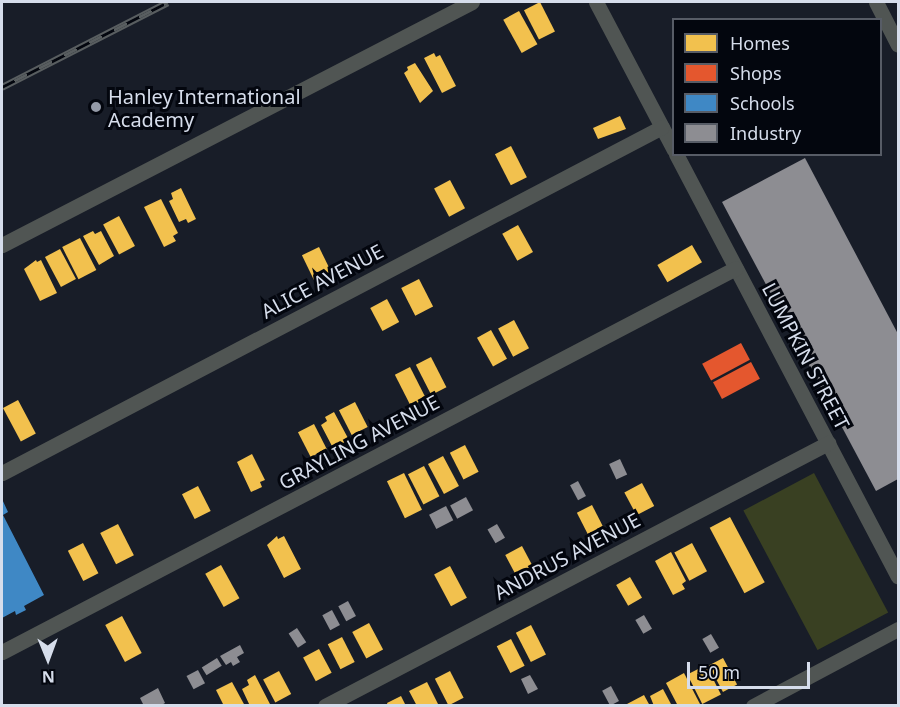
<!DOCTYPE html>
<html>
<head>
<meta charset="utf-8">
<style>
  body { margin:0 }
  #map { position:relative; width:900px; height:707px; overflow:hidden; background:#181d28; font-family:"Noto Sans",sans-serif }
  div>[style] { position:absolute }
  [style*='--x'] { left:calc(var(--x)*1px); top:calc(var(--y)*1px); width:calc(var(--w)*1px); rotate:calc(var(--a)*1deg) }
  .green>* { inset:0; background:#394022; transform-origin:0 0 }
  .homes>* { inset:0; background:#f2c14e; transform-origin:0 0 }
  .shops>* { inset:0; background:#e4572e; transform-origin:0 0 }
  .schools>* { inset:0; background:#3f88c5 }
  .industry>* { inset:0; background:#8d8d92; transform-origin:0 0 }
  .street>* { height:15px; margin:-7.5px; padding:0 7.5px; transform-origin:7.5px; border-radius:7.5px; background:#505553 }
  .rail>* { height:7px; margin-top:-3.5px; transform-origin:0; background:repeating-linear-gradient(90deg,#03060e 0 14px,#595e60 0 28px); box-sizing:border-box; border-block:2px solid #595e60 }
  .dots>* { width:16px; height:16px; translate:-50% -50%; box-sizing:border-box; border:3px solid #03060e; border-radius:50% }
  span { translate:-50% -50%; white-space:nowrap; text-align:center; line-height:1.15; -webkit-text-stroke:6px #03060e; paint-order:stroke }
  .poi-label { font-size:20px; color:#d6ddeb }
  .left { translate:0 -50%; text-align:left }
  .street-label { font-size:20px; color:#d6ddeb }
  .frame { position:absolute; inset:0; border:3px solid #d6ddeb; pointer-events:none }
  .legend { position:absolute; left:672px; top:18px; width:210px; height:138px; box-sizing:border-box; background:#03060e; border:2px solid #575c66; margin:0; padding:8px 10px; list-style:none; font-size:18px; color:#d6ddeb }
  .legend li { display:flex; align-items:center; gap:12px; height:30px }
  .legend b { width:30px; border:2px solid #575c66 }
  .north { position:absolute; left:18px; top:629px; width:60px; height:60px; -webkit-text-stroke:4px #03060e; paint-order:stroke; rotate:179deg; font-size:16px; font-weight:700; line-height:24px; text-align:center; color:#d6ddeb }
  .north::after { content:''; display:block; margin:auto; width:21px; height:27px; background:#d6ddeb; clip-path:polygon(50% 0,100% 100%,50% 72%,0 100%) }
  .scale { position:absolute; left:687px; top:662px; width:123px; height:27px; box-sizing:border-box; border:3px solid #d6ddeb; border-top:0; padding-left:8px; font-size:18px; line-height:21px; white-space:nowrap; color:#d6ddeb; -webkit-text-stroke:4px #03060e; paint-order:stroke }
</style>
</head>
<body>
<div id="map">
  <div class="green">
    <div style="left:814px;top:473px;width:158px;height:80px;rotate:62deg"></div>
  </div>
  <div class="homes">
    <div style="left:540px;top:2px;width:33px;height:18px;rotate:63deg"></div>
    <div style="left:519px;top:11px;width:38px;height:18px;rotate:61deg"></div>
    <div style="clip-path:polygon(434px 53px,436px 57px,440px 55px,456px 86px,442px 93px,424px 58px)"></div>
    <div style="clip-path:polygon(415px 63px,433px 91px,420px 103px,404px 73px,408px 70px,407px 67px)"></div>
    <div style="clip-path:polygon(620px 116px,626px 129px,598px 139px,593px 128px)"></div>
    <div style="left:511px;top:146px;width:35px;height:18px;rotate:63deg"></div>
    <div style="left:450px;top:180px;width:32px;height:18px;rotate:62deg"></div>
    <div style="clip-path:polygon(181px 188px,196px 219px,188px 223px,186px 219px,179px 222px,169px 201px,173px 199px,171px 193px)"></div>
    <div style="clip-path:polygon(161px 199px,178px 233px,173px 236px,176px 241px,164px 247px,144px 207px)"></div>
    <div style="left:119px;top:216px;width:34px;height:18px;rotate:62deg"></div>
    <div style="left:518px;top:225px;width:31px;height:18px;rotate:61deg"></div>
    <div style="clip-path:polygon(93px 231px,95px 234px,101px 231px,114px 256px,99px 265px,83px 236px)"></div>
    <div style="left:80px;top:238px;width:36px;height:20px;rotate:63deg"></div>
    <div style="left:692px;top:245px;width:20px;height:40px;rotate:60deg"></div>
    <div style="left:319px;top:247px;width:34px;height:19px;rotate:64deg"></div>
    <div style="left:60px;top:249px;width:34px;height:17px;rotate:62deg"></div>
    <div style="clip-path:polygon(36px 260px,37px 262px,41px 260px,57px 293px,40px 301px,24px 269px)"></div>
    <div style="left:419px;top:279px;width:31px;height:20px;rotate:63deg"></div>
    <div style="left:387px;top:299px;width:26px;height:19px;rotate:62deg"></div>
    <div style="left:514px;top:320px;width:32px;height:18px;rotate:62deg"></div>
    <div style="left:491px;top:330px;width:33px;height:16px;rotate:61deg"></div>
    <div style="left:431px;top:357px;width:34px;height:17px;rotate:63deg"></div>
    <div style="left:410px;top:367px;width:35px;height:17px;rotate:63deg"></div>
    <div style="left:18px;top:400px;width:38px;height:17px;rotate:62deg"></div>
    <div style="left:355px;top:402px;width:28px;height:18px;rotate:63deg"></div>
    <div style="clip-path:polygon(334px 412px,349px 440px,333px 448px,321px 425px,327px 421px,325px 417px)"></div>
    <div style="left:314px;top:424px;width:28px;height:18px;rotate:63deg"></div>
    <div style="left:465px;top:445px;width:30px;height:17px;rotate:63deg"></div>
    <div style="clip-path:polygon(252px 454px,265px 480px,260px 482px,262px 487px,251px 492px,237px 462px)"></div>
    <div style="left:443px;top:456px;width:34px;height:17px;rotate:62deg"></div>
    <div style="left:424px;top:466px;width:34px;height:18px;rotate:63deg"></div>
    <div style="left:404px;top:473px;width:41px;height:19px;rotate:64deg"></div>
    <div style="left:642px;top:483px;width:26px;height:20px;rotate:62deg"></div>
    <div style="left:198px;top:486px;width:28px;height:18px;rotate:63deg"></div>
    <div style="left:592px;top:505px;width:29px;height:17px;rotate:63deg"></div>
    <div style="left:730px;top:517px;width:74px;height:23px;rotate:62deg"></div>
    <div style="left:118px;top:524px;width:35px;height:20px;rotate:63deg"></div>
    <div style="clip-path:polygon(277px 536px,278px 539px,284px 536px,301px 569px,284px 578px,267px 545px)"></div>
    <div style="left:83px;top:543px;width:34px;height:17px;rotate:63deg"></div>
    <div style="left:692px;top:543px;width:32px;height:20px;rotate:62deg"></div>
    <div style="left:522px;top:546px;width:26px;height:19px;rotate:62deg"></div>
    <div style="clip-path:polygon(671px 552px,686px 581px,682px 584px,685px 589px,673px 595px,655px 561px)"></div>
    <div style="left:221px;top:565px;width:38px;height:18px;rotate:61deg"></div>
    <div style="left:450px;top:566px;width:36px;height:18px;rotate:62deg"></div>
    <div style="left:630px;top:577px;width:24px;height:16px;rotate:60deg"></div>
    <div style="left:122px;top:616px;width:42px;height:19px;rotate:62deg"></div>
    <div style="left:369px;top:623px;width:30px;height:19px;rotate:62deg"></div>
    <div style="left:531px;top:625px;width:33px;height:17px;rotate:63deg"></div>
    <div style="left:342px;top:637px;width:28px;height:16px;rotate:63deg"></div>
    <div style="left:511px;top:639px;width:30px;height:16px;rotate:63deg"></div>
    <div style="left:319px;top:649px;width:27px;height:18px;rotate:62deg"></div>
    <div style="left:723px;top:658px;width:30px;height:16px;rotate:62deg"></div>
    <div style="left:706px;top:665px;width:33px;height:21px;rotate:63deg"></div>
    <div style="left:279px;top:671px;width:26px;height:18px;rotate:62deg"></div>
    <div style="left:450px;top:671px;width:30px;height:17px;rotate:63deg"></div>
    <div style="clip-path:polygon(684px 673px,700px 704px,698px 706px,678px 706px,666px 683px)"></div>
    <div style="clip-path:polygon(255px 675px,271px 706px,250px 706px,242px 689px,249px 685px,247px 680px)"></div>
    <div style="clip-path:polygon(232px 682px,245px 706px,224px 706px,216px 690px)"></div>
    <div style="clip-path:polygon(427px 682px,439px 706px,417px 706px,409px 691px)"></div>
    <div style="clip-path:polygon(663px 689px,672px 706px,654px 706px,650px 696px)"></div>
    <div style="clip-path:polygon(644px 695px,650px 706px,628px 706px,627px 704px)"></div>
    <div style="clip-path:polygon(401px 696px,406px 706px,388px 706px,387px 703px)"></div>
  </div>
  <div class="shops">
    <div style="left:741px;top:343px;width:19px;height:44px;rotate:62deg"></div>
    <div style="left:751px;top:362px;width:19px;height:43px;rotate:62deg"></div>
  </div>
  <div class="schools">
    <div style="clip-path:polygon(2px 499px,8px 512px,3px 515px,44px 595px,24px 606px,26px 610px,16px 615px,15px 611px,2px 618px)"></div>
  </div>
  <div class="industry">
    <div style="clip-path:polygon(805px 158px,898px 334px,898px 479px,876px 491px,722px 202px)"></div>
    <div style="left:620px;top:459px;width:17px;height:12px;rotate:65deg"></div>
    <div style="left:578px;top:481px;width:17px;height:9px;rotate:62deg"></div>
    <div style="left:466px;top:497px;width:15px;height:18px;rotate:62deg"></div>
    <div style="left:446px;top:506px;width:16px;height:19px;rotate:63deg"></div>
    <div style="left:497px;top:524px;width:16px;height:11px;rotate:60deg"></div>
    <div style="left:348px;top:601px;width:17px;height:11px;rotate:62deg"></div>
    <div style="left:332px;top:610px;width:17px;height:11px;rotate:62deg"></div>
    <div style="left:644px;top:615px;width:16px;height:10px;rotate:60deg"></div>
    <div style="left:297px;top:628px;width:17px;height:10px;rotate:57deg"></div>
    <div style="left:711px;top:634px;width:16px;height:10px;rotate:60deg"></div>
    <div style="clip-path:polygon(240px 645px,244px 653px,237px 657px,240px 662px,233px 666px,231px 662px,226px 665px,220px 656px)"></div>
    <div style="left:217px;top:658px;width:9px;height:18px;rotate:58deg"></div>
    <div style="left:198px;top:670px;width:15px;height:13px;rotate:62deg"></div>
    <div style="clip-path:polygon(530px 675px,538px 689px,528px 694px,521px 679px)"></div>
    <div style="left:611px;top:686px;width:17px;height:10px;rotate:62deg"></div>
    <div style="clip-path:polygon(158px 688px,165px 703px,160px 706px,144px 706px,140px 698px)"></div>
  </div>
  <div class="street">
    <div style="--x:596;--y:2;--w:167;--a:62.2"></div>
    <div style="--x:876;--y:2;--w:48;--a:62.9"></div>
    <div style="--x:676;--y:154;--w:477;--a:62.3"></div>
    <div style="--x:2;--y:245;--w:529;--a:-27.34"></div>
    <div style="--x:2;--y:473;--w:745;--a:-27.67"></div>
    <div style="--x:2;--y:652;--w:828;--a:-27.62"></div>
    <div style="--x:325;--y:706;--w:568;--a:-27.6"></div>
    <div style="--x:753;--y:706;--w:164;--a:-28"></div>
  </div>
  <div class="rail">
    <div style="--x:2;--y:87;--w:186;--a:-27.1"></div>
  </div>
  <div class="dots">
    <div style="left:96px;top:107px;background:#949aa7"></div>
  </div>
  <div class="poi-label">
    <span class="left" style="left:108px;top:108px">Hanley International<br>Academy</span>
  </div>
  <div class="street-label">
    <span style="left:322px;top:281px;rotate:-28deg">ALICE AVENUE</span>
    <span style="left:806px;top:356px;rotate:62deg">LUMPKIN STREET</span>
    <span style="left:359px;top:442px;rotate:-28deg">GRAYLING AVENUE</span>
    <span style="left:567px;top:556px;rotate:-28deg">ANDRUS AVENUE</span>
  </div>
  <div class="frame"></div>
  <ul class="legend">
  <li><b style="height:16px;background:#f2c14e"></b>Homes</li>
  <li><b style="height:16px;background:#e4572e"></b>Shops</li>
  <li><b style="height:16px;background:#3f88c5"></b>Schools</li>
  <li><b style="height:16px;background:#8d8d92"></b>Industry</li>
  </ul>
  <div class="north">N</div>
  <div class="scale">50 m</div>
</div>
</body>
</html>
